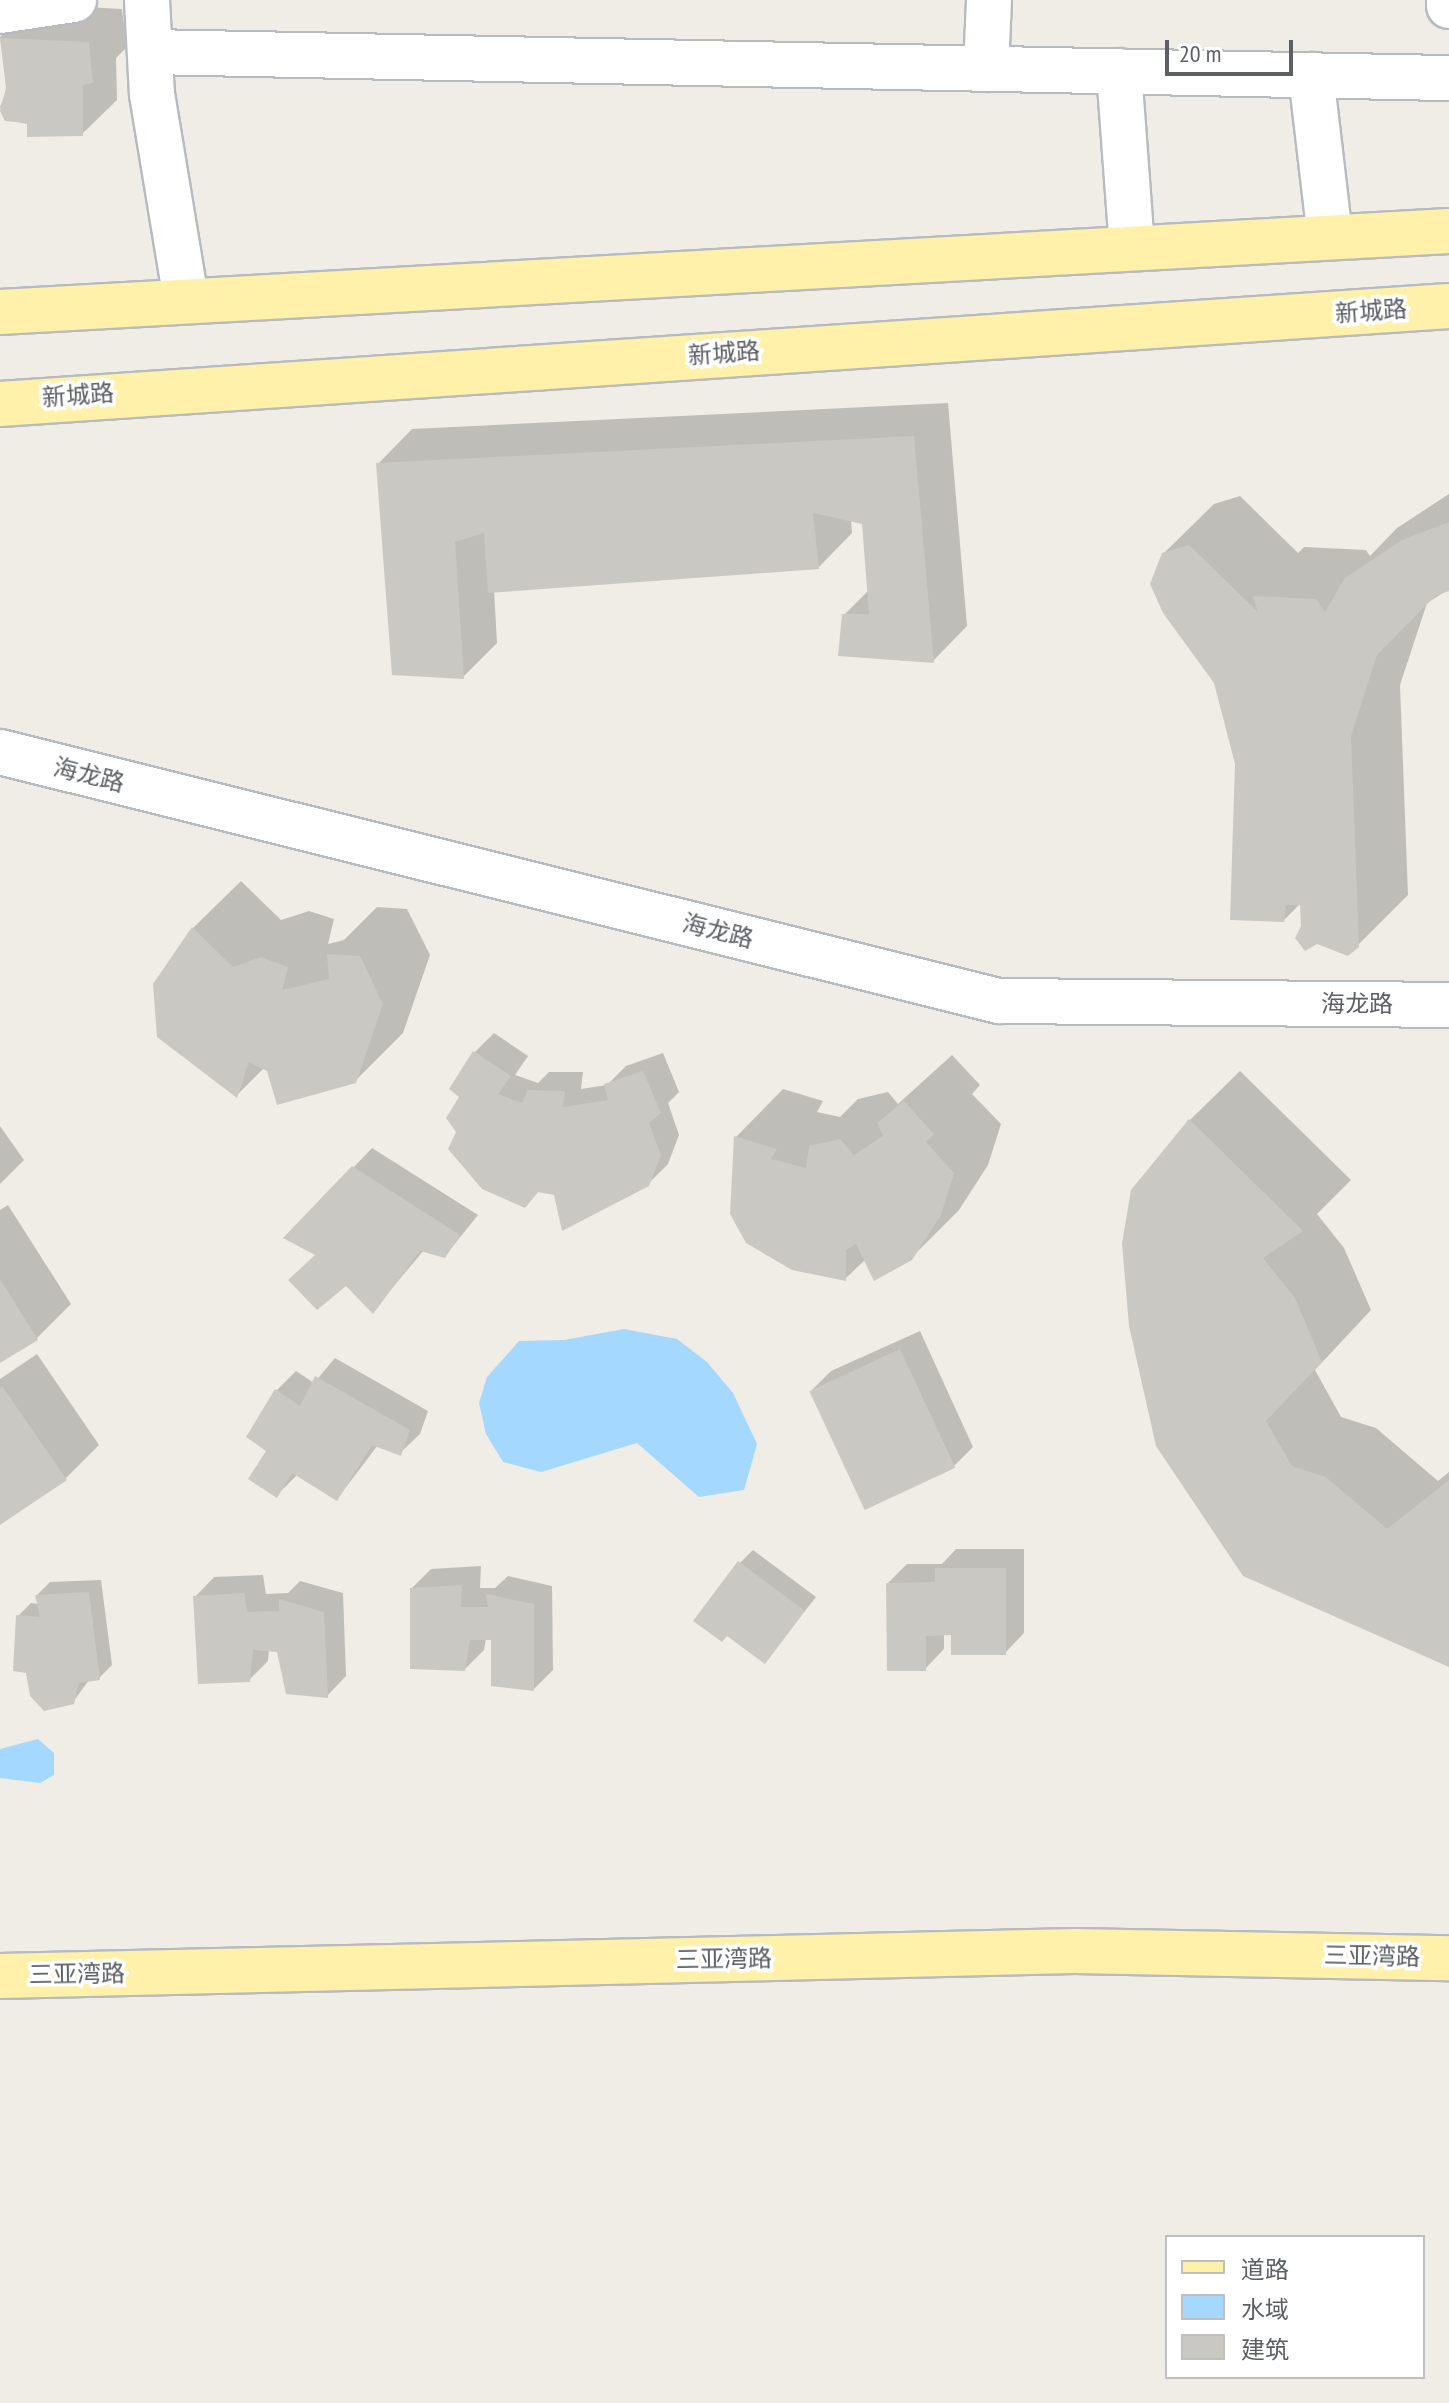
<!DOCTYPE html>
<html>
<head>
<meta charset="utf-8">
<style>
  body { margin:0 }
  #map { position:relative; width:1449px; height:2403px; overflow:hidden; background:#efede5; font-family:"PT Sans Narrow","Noto Sans SC",sans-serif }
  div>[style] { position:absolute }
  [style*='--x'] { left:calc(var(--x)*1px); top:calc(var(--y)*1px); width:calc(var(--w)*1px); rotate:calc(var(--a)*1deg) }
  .water>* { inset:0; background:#a5d8ff }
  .shadow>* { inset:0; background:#0003 }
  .building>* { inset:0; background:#cac8c2; transform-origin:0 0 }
  .roads { filter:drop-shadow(2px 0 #b7babf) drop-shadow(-2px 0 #b7babf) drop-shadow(0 2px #b7babf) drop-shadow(0 -2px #b7babf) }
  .minor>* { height:44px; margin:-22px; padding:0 22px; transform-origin:22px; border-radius:22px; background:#fff }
  .major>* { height:44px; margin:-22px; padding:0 22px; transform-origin:22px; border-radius:22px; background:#fff1aa }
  span { translate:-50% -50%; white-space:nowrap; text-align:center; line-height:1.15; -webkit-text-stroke:7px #fff; paint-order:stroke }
  .street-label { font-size:24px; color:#5c6065 }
  .legend { position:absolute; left:1165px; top:2235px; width:260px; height:144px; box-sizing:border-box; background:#fff; border:2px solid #bebfc1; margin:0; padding:10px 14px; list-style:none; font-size:24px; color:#5c6065 }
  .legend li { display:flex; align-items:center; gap:16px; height:40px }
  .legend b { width:40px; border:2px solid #bebfc1 }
  .scale { position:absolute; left:1165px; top:40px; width:128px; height:36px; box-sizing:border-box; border:4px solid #5c6065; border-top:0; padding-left:10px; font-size:24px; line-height:28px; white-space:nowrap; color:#5c6065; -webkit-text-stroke:6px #fff; paint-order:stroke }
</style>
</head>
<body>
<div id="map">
  <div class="water">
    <div style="clip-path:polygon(624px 1329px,677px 1339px,707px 1362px,733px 1393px,757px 1444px,744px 1490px,699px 1497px,637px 1443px,541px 1472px,503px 1462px,486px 1434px,479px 1403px,487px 1377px,519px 1341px,564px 1340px)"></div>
    <div style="clip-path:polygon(38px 1739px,54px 1753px,54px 1775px,40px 1783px,0 1778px,0 1749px)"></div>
  </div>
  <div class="shadow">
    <div style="clip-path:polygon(33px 4px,122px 9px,127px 47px,116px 58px,117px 100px,82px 134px,6px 120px,0 107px,8px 88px,0 37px)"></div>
    <div style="clip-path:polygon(948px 403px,967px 626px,933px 661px,844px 615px,869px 590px,864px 523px,851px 520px,852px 533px,818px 568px,494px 590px,497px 643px,463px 677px,378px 464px,412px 429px)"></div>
    <div style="clip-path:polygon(1449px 494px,1449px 589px,1427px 603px,1400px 685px,1408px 895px,1358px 945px,1303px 927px,1302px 902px,1284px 920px,1215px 682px,1163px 554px,1214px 504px,1240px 496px,1298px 553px,1304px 547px,1366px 550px,1370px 556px,1397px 528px)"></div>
    <div style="clip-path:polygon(241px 881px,281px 920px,309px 911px,334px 919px,328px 944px,344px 940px,377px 907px,407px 909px,430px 955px,403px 1033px,355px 1081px,265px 1067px,237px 1095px,193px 928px)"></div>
    <div style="clip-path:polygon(494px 1033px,528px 1056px,515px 1075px,538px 1083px,549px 1072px,583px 1072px,581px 1089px,607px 1085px,626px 1066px,663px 1053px,679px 1092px,668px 1103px,679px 1135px,668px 1164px,648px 1184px,556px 1194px,540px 1190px,525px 1206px,458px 1132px,461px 1097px,474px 1053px)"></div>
    <div style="clip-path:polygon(952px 1055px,980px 1085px,972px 1094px,1001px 1124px,988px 1165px,959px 1210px,910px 1259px,866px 1259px,845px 1279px,736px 1137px,783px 1089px,823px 1101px,817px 1112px,840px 1117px,858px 1099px,888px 1092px,898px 1104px)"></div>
    <div style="clip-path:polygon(1240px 1071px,1351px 1180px,1317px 1214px,1344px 1248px,1371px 1310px,1315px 1370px,1341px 1417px,1376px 1428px,1438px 1481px,1449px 1472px,1449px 1665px,1244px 1574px,1190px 1120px)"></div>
    <div style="clip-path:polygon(0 1126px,24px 1160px,0 1184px)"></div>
    <div style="clip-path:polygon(372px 1148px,478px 1215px,445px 1256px,424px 1250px,373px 1311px,318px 1254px,353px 1168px)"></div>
    <div style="clip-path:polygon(8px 1205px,71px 1304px,37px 1338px,0 1361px,0 1210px)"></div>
    <div style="clip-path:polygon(920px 1331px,973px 1447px,954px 1466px,812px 1390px,831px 1371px)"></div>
    <div style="clip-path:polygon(37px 1354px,99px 1445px,65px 1479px,0 1521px,0 1379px)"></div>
    <div style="clip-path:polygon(335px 1358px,428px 1411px,420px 1434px,400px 1453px,378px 1445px,337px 1499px,298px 1474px,277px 1495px,269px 1451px,276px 1391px,296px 1371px,314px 1383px)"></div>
    <div style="clip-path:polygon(956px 1549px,1024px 1549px,1024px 1633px,1005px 1653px,944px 1633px,944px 1649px,925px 1669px,888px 1583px,907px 1564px,942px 1564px)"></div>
    <div style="clip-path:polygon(753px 1550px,816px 1597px,765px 1661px,740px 1563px)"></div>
    <div style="clip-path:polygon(481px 1566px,480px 1588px,495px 1588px,508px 1576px,552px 1586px,553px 1670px,534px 1689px,493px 1638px,486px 1638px,484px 1650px,465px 1669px,412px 1588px,431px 1569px)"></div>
    <div style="clip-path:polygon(263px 1575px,266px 1594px,288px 1593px,300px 1581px,343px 1593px,346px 1676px,327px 1696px,279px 1650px,269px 1649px,268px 1661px,249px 1680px,195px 1597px,214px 1577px)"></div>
    <div style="clip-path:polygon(101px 1580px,112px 1665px,99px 1678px,89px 1680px,73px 1702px,18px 1616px,31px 1603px,39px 1604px,37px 1595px,50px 1582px)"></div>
  </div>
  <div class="building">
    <div style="clip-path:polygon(0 38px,89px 42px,93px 83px,83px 85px,83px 136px,27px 137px,27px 123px,5px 121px,0 111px,6px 88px)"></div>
    <div style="clip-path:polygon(914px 436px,934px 663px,838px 656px,842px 614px,869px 614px,862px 524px,813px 513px,819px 569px,488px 593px,484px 533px,455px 542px,464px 679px,392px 675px,376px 463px)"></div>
    <div style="clip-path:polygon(1449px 522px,1449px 591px,1435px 596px,1377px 655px,1351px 736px,1359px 947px,1348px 956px,1317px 944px,1305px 951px,1295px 938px,1301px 926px,1300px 905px,1286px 905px,1284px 922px,1230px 920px,1235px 764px,1214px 683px,1163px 613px,1150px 584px,1162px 553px,1189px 545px,1258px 612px,1253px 596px,1316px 599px,1325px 612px,1345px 578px,1402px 540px)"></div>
    <div style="clip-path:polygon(192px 927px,233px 967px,261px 957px,288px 967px,282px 990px,329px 979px,327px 954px,360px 956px,383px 1004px,356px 1083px,277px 1105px,267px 1071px,249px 1062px,237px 1098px,157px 1037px,153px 984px)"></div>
    <div style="clip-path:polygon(473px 1051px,511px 1076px,498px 1094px,522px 1103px,528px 1090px,565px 1091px,563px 1107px,608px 1100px,604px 1084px,643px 1071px,661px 1113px,649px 1123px,661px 1155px,649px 1186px,562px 1231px,554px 1195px,538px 1192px,525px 1208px,482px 1189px,448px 1149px,456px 1132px,446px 1118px,459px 1097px,449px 1089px)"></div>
    <div style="clip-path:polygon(904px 1101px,934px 1134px,926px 1142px,954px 1173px,941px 1215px,912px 1260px,874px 1281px,856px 1244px,846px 1250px,846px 1281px,792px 1270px,746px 1243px,730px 1214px,734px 1136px,777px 1149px,771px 1159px,806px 1168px,809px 1146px,840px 1139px,854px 1155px,883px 1136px,877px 1123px)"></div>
    <div style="clip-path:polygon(1189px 1119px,1303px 1231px,1263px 1258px,1295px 1298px,1322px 1362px,1266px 1421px,1292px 1466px,1326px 1477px,1387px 1529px,1449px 1480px,1449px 1667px,1243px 1576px,1156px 1446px,1129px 1326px,1122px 1243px,1131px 1190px)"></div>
    <div style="clip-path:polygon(352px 1166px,460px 1235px,445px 1258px,420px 1251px,373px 1314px,346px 1286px,317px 1310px,288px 1280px,315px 1255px,283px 1238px)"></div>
    <div style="clip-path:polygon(0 1279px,38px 1340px,0 1363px)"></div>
    <div style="left:900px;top:1349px;width:131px;height:100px;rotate:65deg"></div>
    <div style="clip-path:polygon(315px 1376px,410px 1430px,401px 1456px,372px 1445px,337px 1501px,292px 1473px,277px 1498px,248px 1479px,266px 1451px,246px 1437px,275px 1389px,300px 1406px)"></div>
    <div style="clip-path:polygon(2px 1386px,67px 1480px,0 1525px,0 1388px)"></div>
    <div style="clip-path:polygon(738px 1561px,805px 1611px,765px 1664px,727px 1636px,722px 1642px,693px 1621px)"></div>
    <div style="clip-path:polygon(935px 1568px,1006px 1568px,1006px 1655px,951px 1655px,951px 1635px,926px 1636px,926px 1671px,887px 1671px,886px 1583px,935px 1582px)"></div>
    <div style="clip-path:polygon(462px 1585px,461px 1607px,488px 1607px,486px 1594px,534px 1604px,534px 1691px,491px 1686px,491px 1640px,470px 1640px,465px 1671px,410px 1669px,410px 1588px)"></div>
    <div style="clip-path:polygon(89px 1592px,100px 1680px,79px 1683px,74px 1704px,44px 1711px,30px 1696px,26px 1673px,13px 1671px,16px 1615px,40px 1617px,35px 1595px)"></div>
    <div style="clip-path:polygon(244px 1593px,247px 1612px,279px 1611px,279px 1599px,324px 1612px,328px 1698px,286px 1694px,277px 1652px,253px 1650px,250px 1682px,198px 1684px,193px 1596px)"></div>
  </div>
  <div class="roads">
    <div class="minor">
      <div style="--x:147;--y:0;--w:94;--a:87"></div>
      <div style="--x:152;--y:94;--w:209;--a:80.6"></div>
      <div style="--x:1449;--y:0;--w:6;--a:90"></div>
      <div style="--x:0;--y:11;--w:75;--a:-8.5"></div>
      <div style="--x:150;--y:52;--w:1299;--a:1.15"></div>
      <div style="--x:986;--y:69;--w:69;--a:-87.5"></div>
      <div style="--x:1119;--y:71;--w:177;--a:85.8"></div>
      <div style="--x:1311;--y:75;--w:163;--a:83.3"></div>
      <div style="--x:0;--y:752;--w:1030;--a:14"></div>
      <div style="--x:999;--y:1001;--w:450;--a:0.5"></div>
    </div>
    <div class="major">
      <div style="--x:0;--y:312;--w:1451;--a:-3.2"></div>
      <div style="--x:0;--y:404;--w:1452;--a:-3.87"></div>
      <div style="--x:0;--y:1976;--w:1075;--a:-1.33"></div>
      <div style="--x:1075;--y:1951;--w:374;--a:1.1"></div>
    </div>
  </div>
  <div class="street-label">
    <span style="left:1371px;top:311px;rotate:-4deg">新城路</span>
    <span style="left:724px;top:353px;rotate:-4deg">新城路</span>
    <span style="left:78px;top:395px;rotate:-4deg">新城路</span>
    <span style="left:89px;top:775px;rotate:14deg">海龙路</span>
    <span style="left:718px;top:931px;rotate:14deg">海龙路</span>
    <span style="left:1357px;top:1004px">海龙路</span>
    <span style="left:1372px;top:1956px;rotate:1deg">三亚湾路</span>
    <span style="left:724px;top:1959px;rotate:-1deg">三亚湾路</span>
    <span style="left:77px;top:1974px;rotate:-1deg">三亚湾路</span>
  </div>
  <ul class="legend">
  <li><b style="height:10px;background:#fff1aa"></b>道路</li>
  <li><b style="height:22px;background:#a5d8ff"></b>水域</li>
  <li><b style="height:22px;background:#cac8c2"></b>建筑</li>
  </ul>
  <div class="scale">20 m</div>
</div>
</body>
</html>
